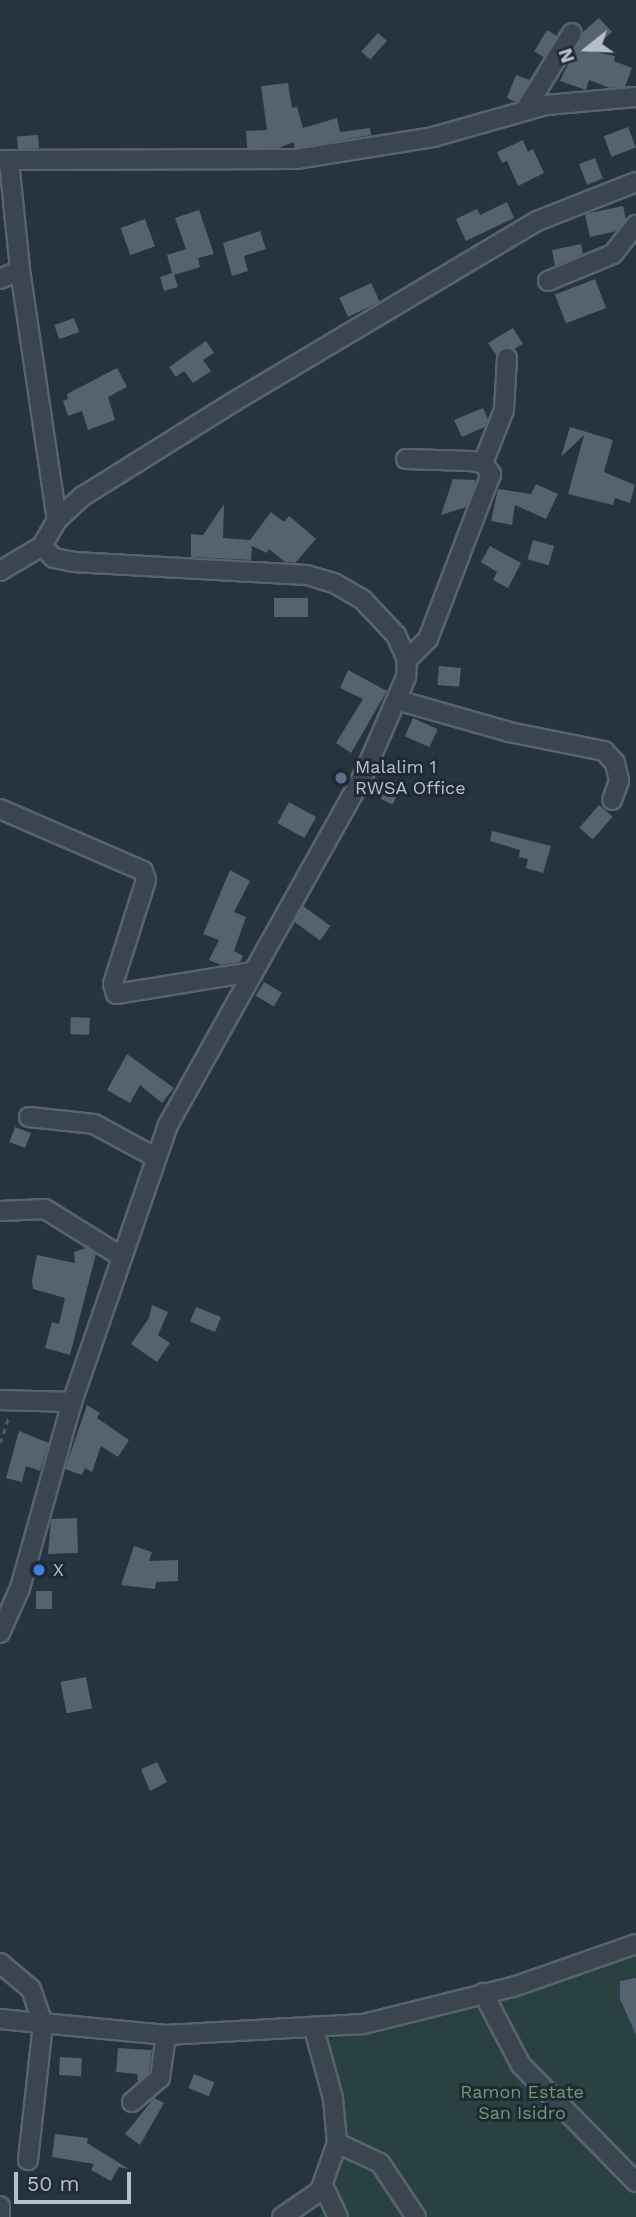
<!DOCTYPE html>
<html>
<head>
<meta charset="utf-8">
<style>
  body { margin:0 }
  #map { position:relative; width:636px; height:2217px; overflow:hidden; background:#26343f; font-family:"Work Sans",sans-serif }
  div>[style] { position:absolute }
  [style*='--x'] { left:calc(var(--x)*1px); top:calc(var(--y)*1px); width:calc(var(--w)*1px); rotate:calc(var(--a)*1deg) }
  .green>* { inset:0; background:#294241 }
  .building>* { inset:0; background:#55626f; transform-origin:0 0 }
  .path>* { height:2.5px; margin-top:-1.25px; transform-origin:0; background:repeating-linear-gradient(90deg,#485e5e 0 5px,transparent 0 10px) }
  .roads { filter:drop-shadow(2px 0 #58636d) drop-shadow(-2px 0 #58636d) drop-shadow(0 2px #58636d) drop-shadow(0 -2px #58636d) }
  .minor>* { height:18px; margin:-9px; padding:0 9px; transform-origin:9px; border-radius:9px; background:#3a454f }
  .dots>* { width:19px; height:19px; translate:-50% -50%; box-sizing:border-box; border:4px solid #1f2a34; border-radius:50% }
  span { translate:-50% -50%; white-space:nowrap; text-align:center; line-height:1.15; -webkit-text-stroke:6px #1f2a34; paint-order:stroke }
  .poi-label { font-size:18px; color:#b7c0ca }
  .left { translate:0 -50%; text-align:left }
  .park-label { font-size:18px; color:#6f9a74 }
  .north { position:absolute; left:552px; top:14px; width:70px; height:70px; -webkit-text-stroke:5px #1f2a34; paint-order:stroke; rotate:252deg; font-size:19px; font-weight:700; line-height:28px; text-align:center; color:#b7c0ca }
  .north::after { content:''; display:block; margin:auto; width:24px; height:32px; background:#b7c0ca; clip-path:polygon(50% 0,100% 100%,50% 72%,0 100%) }
  .scale { position:absolute; left:14px; top:2172px; width:117px; height:32px; box-sizing:border-box; border:4px solid #b7c0ca; border-top:0; padding-left:9px; font-size:21px; line-height:24px; white-space:nowrap; color:#b7c0ca; -webkit-text-stroke:5px #1f2a34; paint-order:stroke }
</style>
</head>
<body>
<div id="map">
  <div class="green">
    <div style="clip-path:polygon(636px 1951px,636px 2217px,317px 2217px,333px 2202px,324px 2042px)"></div>
  </div>
  <div class="building">
    <div style="clip-path:polygon(599px 18px,612px 32px,591px 51px,615px 56px,614px 61px,632px 68px,625px 87px,610px 88px,589px 80px,586px 90px,560px 81px,583px 32px)"></div>
    <div style="left:547px;top:30px;width:12px;height:25px;rotate:31deg"></div>
    <div style="left:378px;top:33px;width:12px;height:25px;rotate:42deg"></div>
    <div style="clip-path:polygon(516px 75px,530px 80px,516px 102px,507px 98px)"></div>
    <div style="clip-path:polygon(288px 83px,292px 108px,297px 107px,303px 128px,337px 118px,340px 132px,370px 128px,371px 135px,295px 148px,293px 142px,279px 148px,247px 148px,246px 131px,267px 130px,261px 86px)"></div>
    <div style="left:628px;top:127px;width:22px;height:26px;rotate:69deg"></div>
    <div style="left:38px;top:135px;width:13px;height:21px;rotate:86deg"></div>
    <div style="clip-path:polygon(523px 140px,528px 152px,533px 149px,544px 173px,518px 186px,507px 161px,502px 163px,497px 152px)"></div>
    <div style="left:595px;top:158px;width:22px;height:17px;rotate:69deg"></div>
    <div style="clip-path:polygon(507px 202px,514px 218px,466px 241px,456px 219px,477px 209px,480px 215px)"></div>
    <div style="clip-path:polygon(623px 206px,626px 220px,617px 231px,590px 237px,585px 214px)"></div>
    <div style="clip-path:polygon(199px 210px,214px 254px,198px 258px,200px 267px,174px 275px,178px 287px,164px 291px,160px 277px,172px 273px,167px 255px,186px 249px,175px 218px)"></div>
    <div style="left:145px;top:219px;width:29px;height:26px;rotate:70deg"></div>
    <div style="clip-path:polygon(260px 231px,266px 249px,244px 256px,248px 271px,232px 276px,223px 243px)"></div>
    <div style="clip-path:polygon(581px 244px,583px 254px,555px 266px,552px 250px)"></div>
    <div style="left:595px;top:279px;width:31px;height:43px;rotate:69deg"></div>
    <div style="left:371px;top:283px;width:21px;height:35px;rotate:65deg"></div>
    <div style="left:74px;top:318px;width:15px;height:21px;rotate:70deg"></div>
    <div style="clip-path:polygon(513px 328px,523px 344px,514px 349px,503px 348px,496px 355px,488px 343px)"></div>
    <div style="clip-path:polygon(206px 341px,214px 353px,203px 360px,211px 371px,193px 383px,184px 371px,176px 377px,169px 367px)"></div>
    <div style="clip-path:polygon(117px 368px,127px 387px,108px 397px,115px 420px,88px 430px,82px 411px,68px 416px,63px 401px,68px 399px,67px 394px)"></div>
    <div style="clip-path:polygon(483px 408px,488px 419px,485px 427px,462px 437px,454px 420px)"></div>
    <div style="clip-path:polygon(570px 427px,613px 440px,604px 472px,635px 485px,630px 503px,615px 498px,613px 505px,568px 494px,584px 435px,561px 457px)"></div>
    <div style="clip-path:polygon(453px 479px,475px 480px,475px 485px,466px 507px,441px 515px)"></div>
    <div style="clip-path:polygon(536px 484px,558px 494px,546px 519px,515px 505px,512px 525px,491px 521px,498px 489px,531px 494px)"></div>
    <div style="clip-path:polygon(224px 504px,223px 538px,250px 540px,271px 512px,284px 522px,289px 516px,293px 519px,316px 539px,295px 563px,285px 562px,269px 549px,267px 553px,252px 546px,251px 560px,191px 557px,191px 534px,203px 535px)"></div>
    <div style="left:533px;top:540px;width:22px;height:20px;rotate:16deg"></div>
    <div style="clip-path:polygon(490px 546px,521px 563px,508px 588px,493px 580px,497px 572px,481px 562px)"></div>
    <div style="left:274px;top:598px;width:34px;height:19px"></div>
    <div style="left:439px;top:666px;width:22px;height:19px;rotate:5deg"></div>
    <div style="clip-path:polygon(348px 670px,387px 691px,351px 753px,336px 743px,363px 699px,340px 688px)"></div>
    <div style="left:413px;top:718px;width:27px;height:20px;rotate:24deg"></div>
    <div style="left:380px;top:782px;width:21px;height:15px;rotate:25deg"></div>
    <div style="left:289px;top:802px;width:31px;height:24px;rotate:29deg"></div>
    <div style="left:599px;top:805px;width:18px;height:30px;rotate:41deg"></div>
    <div style="clip-path:polygon(492px 831px,551px 846px,543px 873px,526px 868px,528px 859px,519px 857px,520px 850px,490px 841px)"></div>
    <div style="clip-path:polygon(230px 870px,250px 881px,234px 912px,246px 917px,234px 951px,243px 956px,240px 962px,221px 965px,209px 960px,219px 940px,203px 934px)"></div>
    <div style="left:303px;top:906px;width:34px;height:18px;rotate:36deg"></div>
    <div style="left:264px;top:982px;width:21px;height:16px;rotate:31deg"></div>
    <div style="left:71px;top:1017px;width:19px;height:17px;rotate:3deg"></div>
    <div style="clip-path:polygon(127px 1054px,174px 1088px,162px 1103px,140px 1085px,130px 1103px,107px 1090px)"></div>
    <div style="left:15px;top:1127px;width:17px;height:16px;rotate:21deg"></div>
    <div style="clip-path:polygon(86px 1248px,96px 1254px,70px 1355px,45px 1348px,52px 1322px,59px 1324px,65px 1298px,33px 1289px,32px 1280px,37px 1255px,75px 1263px,74px 1252px)"></div>
    <div style="clip-path:polygon(152px 1305px,168px 1312px,158px 1335px,170px 1343px,157px 1362px,131px 1344px,149px 1318px)"></div>
    <div style="left:196px;top:1307px;width:27px;height:16px;rotate:22deg"></div>
    <div style="clip-path:polygon(87px 1405px,100px 1413px,97px 1418px,129px 1440px,118px 1457px,101px 1446px,92px 1472px,85px 1468px,82px 1475px,65px 1469px)"></div>
    <div style="clip-path:polygon(19px 1431px,49px 1443px,40px 1471px,26px 1466px,22px 1482px,6px 1478px)"></div>
    <div style="clip-path:polygon(77px 1518px,78px 1553px,48px 1554px,51px 1519px)"></div>
    <div style="clip-path:polygon(134px 1546px,152px 1552px,149px 1561px,178px 1560px,178px 1581px,156px 1582px,155px 1589px,121px 1585px)"></div>
    <div style="left:36px;top:1591px;width:16px;height:18px"></div>
    <div style="left:86px;top:1677px;width:32px;height:26px;rotate:79deg"></div>
    <div style="clip-path:polygon(157px 1762px,167px 1782px,150px 1791px,141px 1769px)"></div>
    <div style="clip-path:polygon(636px 1978px,636px 2035px,620px 1999px,620px 1981px)"></div>
    <div style="clip-path:polygon(118px 2048px,152px 2050px,149px 2072px,138px 2082px,137px 2074px,116px 2072px)"></div>
    <div style="left:60px;top:2057px;width:22px;height:18px;rotate:3deg"></div>
    <div style="left:194px;top:2074px;width:22px;height:15px;rotate:22deg"></div>
    <div style="clip-path:polygon(154px 2098px,164px 2103px,140px 2145px,125px 2134px)"></div>
    <div style="clip-path:polygon(55px 2134px,88px 2138px,87px 2143px,129px 2169px,119px 2167px,111px 2181px,91px 2170px,94px 2164px,52px 2157px)"></div>
  </div>
  <div class="path">
    <div style="--x:0;--y:1443;--w:28;--a:-72"></div>
  </div>
  <div class="roads">
    <div class="minor">
      <div style="--x:525;--y:110;--w:90;--a:-58.6"></div>
      <div style="--x:0;--y:160;--w:296;--a:-0.2"></div>
      <div style="--x:296;--y:159;--w:139;--a:-9.1"></div>
      <div style="--x:433;--y:137;--w:117;--a:-15.8"></div>
      <div style="--x:546;--y:105;--w:90;--a:-5.1"></div>
      <div style="--x:9;--y:161;--w:110;--a:84.2"></div>
      <div style="--x:20;--y:270;--w:253;--a:81.6"></div>
      <div style="--x:0;--y:279;--w:22;--a:-24"></div>
      <div style="--x:548;--y:281;--w:70;--a:-22.6"></div>
      <div style="--x:613;--y:254;--w:37;--a:-52"></div>
      <div style="--x:406;--y:459;--w:64;--a:1.8"></div>
      <div style="--x:470;--y:461;--w:13;--a:9"></div>
      <div style="--x:483;--y:463;--w:14;--a:54"></div>
      <div style="--x:491;--y:474;--w:177;--a:110.9"></div>
      <div style="--x:428;--y:639;--w:30;--a:135"></div>
      <div style="--x:483;--y:463;--w:57;--a:-68.4"></div>
      <div style="--x:504;--y:410;--w:52;--a:-86.7"></div>
      <div style="--x:42;--y:546;--w:30;--a:-60"></div>
      <div style="--x:57;--y:520;--w:35;--a:-43"></div>
      <div style="--x:83;--y:496;--w:179;--a:-32"></div>
      <div style="--x:235;--y:401;--w:352;--a:-30.8"></div>
      <div style="--x:537;--y:221;--w:106;--a:-21.5"></div>
      <div style="--x:0;--y:571;--w:49;--a:-30.8"></div>
      <div style="--x:42;--y:546;--w:17;--a:45"></div>
      <div style="--x:54;--y:558;--w:20;--a:11"></div>
      <div style="--x:74;--y:562;--w:233;--a:3.2"></div>
      <div style="--x:307;--y:575;--w:28;--a:17"></div>
      <div style="--x:334;--y:583;--w:34;--a:30"></div>
      <div style="--x:363;--y:600;--w:48;--a:46.7"></div>
      <div style="--x:396;--y:635;--w:27;--a:66"></div>
      <div style="--x:407;--y:660;--w:17;--a:93"></div>
      <div style="--x:406;--y:677;--w:108;--a:113.5"></div>
      <div style="--x:363;--y:776;--w:400;--a:119.2"></div>
      <div style="--x:168;--y:1125;--w:293;--a:109.1"></div>
      <div style="--x:72;--y:1402;--w:193;--a:105.6"></div>
      <div style="--x:20;--y:1588;--w:49;--a:114"></div>
      <div style="--x:397;--y:700;--w:116;--a:15.9"></div>
      <div style="--x:509;--y:732;--w:97;--a:11.3"></div>
      <div style="--x:604;--y:751;--w:16;--a:47"></div>
      <div style="--x:615;--y:763;--w:18;--a:77"></div>
      <div style="--x:619;--y:781;--w:20;--a:110"></div>
      <div style="--x:0;--y:809;--w:156;--a:23.4"></div>
      <div style="--x:143;--y:871;--w:9;--a:72"></div>
      <div style="--x:146;--y:880;--w:109;--a:107.6"></div>
      <div style="--x:113;--y:984;--w:10;--a:73"></div>
      <div style="--x:116;--y:994;--w:138;--a:-9.2"></div>
      <div style="--x:29;--y:1117;--w:65;--a:6.1"></div>
      <div style="--x:94;--y:1124;--w:69;--a:28.4"></div>
      <div style="--x:0;--y:1211;--w:45;--a:-2.5"></div>
      <div style="--x:45;--y:1209;--w:91;--a:31.9"></div>
      <div style="--x:0;--y:1400;--w:72;--a:1.6"></div>
      <div style="--x:0;--y:1963;--w:40;--a:40"></div>
      <div style="--x:31;--y:1989;--w:37;--a:71"></div>
      <div style="--x:43;--y:2024;--w:137;--a:96.3"></div>
      <div style="--x:483;--y:1993;--w:81;--a:62.2"></div>
      <div style="--x:521;--y:2065;--w:164;--a:45.5"></div>
      <div style="--x:0;--y:2019;--w:167;--a:5.5"></div>
      <div style="--x:166;--y:2035;--w:197;--a:-3.2"></div>
      <div style="--x:363;--y:2024;--w:154;--a:-13.9"></div>
      <div style="--x:513;--y:1987;--w:130;--a:-19.3"></div>
      <div style="--x:132;--y:2102;--w:37;--a:-41"></div>
      <div style="--x:160;--y:2078;--w:43;--a:-82.1"></div>
      <div style="--x:337;--y:2143;--w:47;--a:24.9"></div>
      <div style="--x:380;--y:2163;--w:65;--a:56.3"></div>
      <div style="--x:323;--y:2185;--w:35;--a:65"></div>
      <div style="--x:0;--y:2206;--w:11;--a:90"></div>
      <div style="--x:282;--y:2217;--w:46;--a:-34.4"></div>
      <div style="--x:320;--y:2191;--w:51;--a:-70.5"></div>
      <div style="--x:337;--y:2143;--w:45;--a:-95.1"></div>
      <div style="--x:333;--y:2098;--w:72;--a:-105.4"></div>
    </div>
  </div>
  <div class="dots">
    <div style="left:341px;top:778px;background:#5c6f8a"></div>
    <div style="left:39px;top:1570px;background:#3f7fe0"></div>
  </div>
  <div class="poi-label">
    <span class="left" style="left:355px;top:778px">Malalim 1<br>RWSA Office</span>
    <span class="left" style="left:53px;top:1570px">X</span>
  </div>
  <div class="park-label">
    <span style="left:522px;top:2103px">Ramon Estate<br>San Isidro</span>
  </div>
  <div class="north">N</div>
  <div class="scale">50 m</div>
</div>
</body>
</html>
